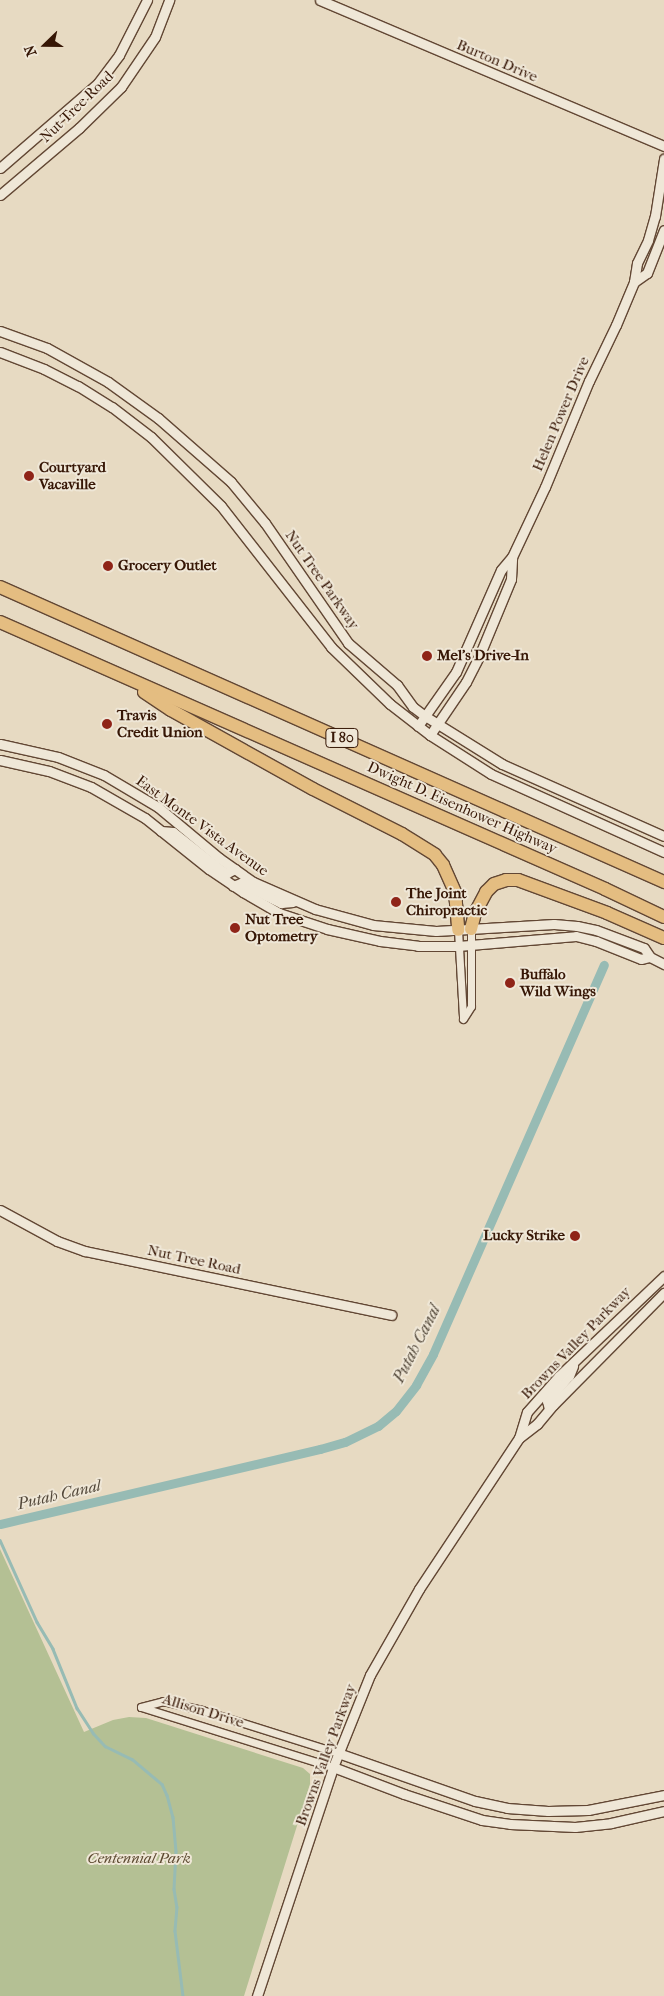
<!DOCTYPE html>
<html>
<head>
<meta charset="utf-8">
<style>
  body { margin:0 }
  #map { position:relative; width:664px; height:1996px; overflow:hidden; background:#e7dac2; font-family:"IM FELL French Canon",serif }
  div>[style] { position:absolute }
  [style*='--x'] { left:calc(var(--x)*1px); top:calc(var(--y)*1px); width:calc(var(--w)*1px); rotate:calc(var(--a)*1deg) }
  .green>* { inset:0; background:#b4c094 }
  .stream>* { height:2.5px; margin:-1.25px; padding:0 1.25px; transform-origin:1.25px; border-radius:1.25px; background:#97bbb4 }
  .canal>* { height:9px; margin:-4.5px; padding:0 4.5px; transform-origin:4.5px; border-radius:4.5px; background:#97bbb4 }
  .roads { filter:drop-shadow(1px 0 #624734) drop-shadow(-1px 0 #624734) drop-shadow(0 1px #624734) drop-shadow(0 -1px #624734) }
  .minor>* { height:7px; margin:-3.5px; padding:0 3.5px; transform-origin:3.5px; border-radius:3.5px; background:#efe7d7 }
  .tertiary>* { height:9px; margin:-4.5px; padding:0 4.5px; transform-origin:4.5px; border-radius:4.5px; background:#efe7d7 }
  .secondary>* { height:9px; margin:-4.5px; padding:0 4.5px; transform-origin:4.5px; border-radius:4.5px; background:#efe7d7 }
  .motorway>* { height:12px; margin:-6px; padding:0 6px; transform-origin:6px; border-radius:6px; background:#e4bd81 }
  .dots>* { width:14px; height:14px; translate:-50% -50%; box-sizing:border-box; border:2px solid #efe7d7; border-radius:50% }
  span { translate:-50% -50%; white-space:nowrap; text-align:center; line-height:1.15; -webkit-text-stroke:4px #efe7d7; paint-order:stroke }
  .shield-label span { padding:1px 4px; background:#efe7d7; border:1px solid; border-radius:4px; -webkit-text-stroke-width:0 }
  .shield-label { font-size:14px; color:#361605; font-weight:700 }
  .street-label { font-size:15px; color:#361605 }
  .poi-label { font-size:15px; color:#361605; font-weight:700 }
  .left { translate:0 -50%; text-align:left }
  .right { translate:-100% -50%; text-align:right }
  .park-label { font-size:15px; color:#5c4930; font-style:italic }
  .water-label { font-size:16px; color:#53483a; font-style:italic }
  .north { position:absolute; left:20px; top:20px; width:50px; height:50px; -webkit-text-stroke:4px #efe7d7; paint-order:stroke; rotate:248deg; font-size:14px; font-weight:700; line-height:20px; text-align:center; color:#361605 }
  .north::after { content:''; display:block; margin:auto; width:18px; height:22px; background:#361605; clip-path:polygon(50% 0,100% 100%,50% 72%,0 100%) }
</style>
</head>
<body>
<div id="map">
  <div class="green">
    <div style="clip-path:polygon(0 1549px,84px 1732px,113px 1720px,129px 1717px,146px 1718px,303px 1768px,310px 1774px,310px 1784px,244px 1996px,0 1996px)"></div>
  </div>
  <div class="stream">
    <div style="--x:0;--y:1540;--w:90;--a:65.7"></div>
    <div style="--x:37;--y:1622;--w:31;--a:59"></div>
    <div style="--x:53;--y:1649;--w:64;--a:67.9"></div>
    <div style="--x:77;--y:1708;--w:30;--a:57"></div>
    <div style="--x:93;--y:1733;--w:18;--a:47"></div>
    <div style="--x:105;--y:1746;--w:30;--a:26"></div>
    <div style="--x:132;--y:1759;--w:39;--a:40"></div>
    <div style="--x:162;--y:1784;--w:12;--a:66"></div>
    <div style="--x:167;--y:1795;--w:23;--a:75"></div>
    <div style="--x:173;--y:1817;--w:34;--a:85"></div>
    <div style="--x:176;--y:1851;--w:38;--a:93"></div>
    <div style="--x:174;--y:1889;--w:18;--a:81"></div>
    <div style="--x:177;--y:1907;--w:24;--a:95"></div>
    <div style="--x:175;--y:1931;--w:65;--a:83"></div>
  </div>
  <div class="canal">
    <div style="--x:0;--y:1524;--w:329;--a:-13.2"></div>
    <div style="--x:320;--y:1449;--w:26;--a:-16"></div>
    <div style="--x:345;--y:1442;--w:37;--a:-26"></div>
    <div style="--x:378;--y:1426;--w:23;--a:-40"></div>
    <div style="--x:396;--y:1411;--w:33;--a:-52"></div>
    <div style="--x:416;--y:1385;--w:35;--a:-61"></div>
    <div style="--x:433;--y:1354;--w:425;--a:-66.3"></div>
  </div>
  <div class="roads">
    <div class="minor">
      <div style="--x:458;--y:930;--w:88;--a:86.7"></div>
      <div style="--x:463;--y:1019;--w:15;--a:-58"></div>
      <div style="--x:471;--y:1006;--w:77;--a:-90"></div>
      <div style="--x:141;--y:1707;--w:23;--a:-15"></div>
      <div style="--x:163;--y:1701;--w:40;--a:13"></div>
      <div style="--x:202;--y:1710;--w:143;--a:17.5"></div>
      <div style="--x:141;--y:1707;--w:201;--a:17.4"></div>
    </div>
    <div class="tertiary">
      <div style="--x:320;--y:0;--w:374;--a:23"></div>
      <div style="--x:634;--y:282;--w:16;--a:-35"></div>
      <div style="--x:647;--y:273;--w:46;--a:-68.4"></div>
      <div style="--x:418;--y:726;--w:66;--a:-54.9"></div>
      <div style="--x:456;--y:672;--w:111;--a:-66.2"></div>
      <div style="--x:501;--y:570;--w:17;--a:-50"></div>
      <div style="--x:512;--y:557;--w:77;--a:-64.8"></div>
      <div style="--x:545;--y:487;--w:115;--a:-67.5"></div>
      <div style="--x:589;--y:381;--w:62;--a:-64.3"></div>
      <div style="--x:616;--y:325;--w:47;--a:-67.3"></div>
      <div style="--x:634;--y:282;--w:19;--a:-81"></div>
      <div style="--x:637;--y:263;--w:25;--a:-64"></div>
      <div style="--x:648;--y:240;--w:25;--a:-74"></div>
      <div style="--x:655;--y:216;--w:58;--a:-81"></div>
      <div style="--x:430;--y:735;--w:64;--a:-55.8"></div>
      <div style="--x:466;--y:682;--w:31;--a:-63"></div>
      <div style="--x:480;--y:654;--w:81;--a:-67.5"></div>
      <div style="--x:511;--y:579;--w:22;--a:-87"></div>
      <div style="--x:0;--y:1210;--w:65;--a:28.5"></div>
      <div style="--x:57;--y:1241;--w:30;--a:20"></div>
      <div style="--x:85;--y:1251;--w:313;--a:11.8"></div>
    </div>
    <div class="secondary">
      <div style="--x:0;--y:168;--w:130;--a:-40.9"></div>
      <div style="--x:98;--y:83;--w:35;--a:-53"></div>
      <div style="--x:119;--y:55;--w:62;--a:-63"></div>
      <div style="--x:0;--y:195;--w:104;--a:-40.3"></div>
      <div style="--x:79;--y:128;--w:59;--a:-44.3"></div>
      <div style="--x:121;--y:87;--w:60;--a:-55.8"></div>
      <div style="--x:155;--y:37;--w:40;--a:-69"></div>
      <div style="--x:0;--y:331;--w:50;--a:19.9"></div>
      <div style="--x:47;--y:348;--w:70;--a:29.1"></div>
      <div style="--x:108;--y:382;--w:62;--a:35.8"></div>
      <div style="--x:158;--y:418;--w:97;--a:41.2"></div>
      <div style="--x:231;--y:482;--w:53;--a:50.3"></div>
      <div style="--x:265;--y:523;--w:146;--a:55.3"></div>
      <div style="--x:348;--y:643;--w:65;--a:40.6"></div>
      <div style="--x:397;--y:685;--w:27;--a:54"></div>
      <div style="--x:413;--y:707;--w:15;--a:37"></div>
      <div style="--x:425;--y:716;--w:91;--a:31.9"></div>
      <div style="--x:502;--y:764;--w:177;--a:24"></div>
      <div style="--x:0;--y:352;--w:47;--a:21.1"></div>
      <div style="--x:44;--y:369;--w:38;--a:27"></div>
      <div style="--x:78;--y:386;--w:40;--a:32"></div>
      <div style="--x:112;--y:407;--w:49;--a:37.6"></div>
      <div style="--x:151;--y:437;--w:98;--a:44.6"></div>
      <div style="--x:221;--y:506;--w:179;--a:52"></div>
      <div style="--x:331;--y:647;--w:82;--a:44"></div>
      <div style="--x:390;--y:704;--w:51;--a:37.8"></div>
      <div style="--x:430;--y:735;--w:72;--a:32.6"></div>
      <div style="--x:491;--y:774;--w:190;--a:24.3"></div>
      <div style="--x:0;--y:744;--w:59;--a:12.6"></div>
      <div style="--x:58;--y:757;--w:49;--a:21.4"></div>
      <div style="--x:104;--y:775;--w:63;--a:30.7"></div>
      <div style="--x:158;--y:807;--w:80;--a:39.9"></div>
      <div style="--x:219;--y:858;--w:42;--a:35.2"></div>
      <div style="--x:253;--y:882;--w:68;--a:23.5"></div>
      <div style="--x:315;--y:909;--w:60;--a:15.4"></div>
      <div style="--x:373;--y:925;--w:63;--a:5.4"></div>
      <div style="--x:436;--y:931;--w:118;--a:-3.4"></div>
      <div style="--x:554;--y:924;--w:23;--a:5"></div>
      <div style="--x:577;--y:926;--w:19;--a:12"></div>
      <div style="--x:596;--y:930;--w:51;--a:20.6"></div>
      <div style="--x:644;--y:948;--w:11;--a:56"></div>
      <div style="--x:650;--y:957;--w:16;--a:27"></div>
      <div style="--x:0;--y:760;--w:50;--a:12.7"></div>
      <div style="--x:49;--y:771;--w:45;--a:20.9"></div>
      <div style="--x:91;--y:787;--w:62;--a:29.9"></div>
      <div style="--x:145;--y:818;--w:82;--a:38.6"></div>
      <div style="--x:209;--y:869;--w:41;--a:34.1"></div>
      <div style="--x:243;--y:892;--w:42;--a:30.3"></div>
      <div style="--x:279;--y:913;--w:51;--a:18.4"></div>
      <div style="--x:327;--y:929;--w:54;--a:12.8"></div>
      <div style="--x:380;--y:941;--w:38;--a:7"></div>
      <div style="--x:418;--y:946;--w:40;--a:0"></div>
      <div style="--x:458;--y:946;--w:118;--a:-4.8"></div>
      <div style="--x:576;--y:936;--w:21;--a:14"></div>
      <div style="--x:596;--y:941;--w:48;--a:21.8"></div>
      <div style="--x:641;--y:959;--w:9;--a:-13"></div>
      <div style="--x:161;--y:831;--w:12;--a:5"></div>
      <div style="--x:173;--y:832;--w:61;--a:38.4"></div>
      <div style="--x:221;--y:870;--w:7;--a:27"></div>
      <div style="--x:227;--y:873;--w:9;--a:-27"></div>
      <div style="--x:233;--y:886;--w:9;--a:-21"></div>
      <div style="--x:241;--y:883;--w:45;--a:26.6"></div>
      <div style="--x:281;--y:903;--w:12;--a:-5"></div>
      <div style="--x:549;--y:1409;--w:8;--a:-104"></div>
      <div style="--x:547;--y:1401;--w:33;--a:-49"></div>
      <div style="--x:569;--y:1376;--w:11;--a:-68"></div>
      <div style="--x:519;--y:1438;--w:23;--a:-38"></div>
      <div style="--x:537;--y:1424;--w:25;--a:-50"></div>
      <div style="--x:553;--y:1405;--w:158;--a:-45.3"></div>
      <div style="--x:338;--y:1753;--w:145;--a:19.3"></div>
      <div style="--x:475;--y:1801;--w:33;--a:12"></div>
      <div style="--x:507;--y:1808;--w:41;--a:4.2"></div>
      <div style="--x:548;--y:1811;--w:40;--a:-1.4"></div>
      <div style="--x:588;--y:1810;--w:77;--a:-11.2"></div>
      <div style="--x:333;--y:1767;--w:76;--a:20.8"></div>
      <div style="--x:404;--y:1794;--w:82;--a:18.4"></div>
      <div style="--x:482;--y:1820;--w:28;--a:8"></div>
      <div style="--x:510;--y:1824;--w:65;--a:2.6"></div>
      <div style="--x:575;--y:1827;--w:36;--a:-6"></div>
      <div style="--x:611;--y:1823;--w:54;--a:-12.8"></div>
      <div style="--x:257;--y:1996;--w:241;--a:-71.6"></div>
      <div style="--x:333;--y:1767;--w:99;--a:-68.1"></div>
      <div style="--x:370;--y:1675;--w:99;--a:-60.3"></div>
      <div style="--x:419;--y:1589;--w:181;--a:-56.5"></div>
      <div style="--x:519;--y:1438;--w:27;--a:-73"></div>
      <div style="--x:527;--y:1412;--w:48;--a:-48.4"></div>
      <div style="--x:559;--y:1376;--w:145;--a:-43.6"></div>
    </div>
    <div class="motorway">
      <div style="--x:0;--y:587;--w:727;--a:23.95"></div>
      <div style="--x:0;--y:622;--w:661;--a:23.81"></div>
      <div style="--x:605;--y:889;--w:65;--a:25.4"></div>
      <div style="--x:144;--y:692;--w:32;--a:34"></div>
      <div style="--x:171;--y:710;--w:162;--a:29.1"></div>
      <div style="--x:313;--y:789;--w:100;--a:26.8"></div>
      <div style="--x:402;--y:834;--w:39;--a:32"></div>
      <div style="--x:435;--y:855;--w:13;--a:51"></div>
      <div style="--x:443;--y:865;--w:30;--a:66"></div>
      <div style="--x:455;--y:892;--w:38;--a:85"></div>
      <div style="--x:471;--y:929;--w:16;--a:-76"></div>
      <div style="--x:475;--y:913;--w:24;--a:-62"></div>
      <div style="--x:486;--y:892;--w:11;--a:-45"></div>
      <div style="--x:494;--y:884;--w:13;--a:-18"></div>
      <div style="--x:506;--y:880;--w:12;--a:0"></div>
      <div style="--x:518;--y:880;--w:95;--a:20.3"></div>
      <div style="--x:607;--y:913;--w:62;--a:23.7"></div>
    </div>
  </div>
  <div class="dots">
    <div style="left:29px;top:476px;background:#8f2418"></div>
    <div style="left:108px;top:566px;background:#8f2418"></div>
    <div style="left:427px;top:656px;background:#8f2418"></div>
    <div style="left:107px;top:724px;background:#8f2418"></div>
    <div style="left:396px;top:902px;background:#8f2418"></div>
    <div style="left:235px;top:928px;background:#8f2418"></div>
    <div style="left:510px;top:983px;background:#8f2418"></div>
    <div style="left:575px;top:1236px;background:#8f2418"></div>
  </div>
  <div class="shield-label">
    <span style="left:342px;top:738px">I 80</span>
  </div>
  <div class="street-label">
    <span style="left:497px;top:61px;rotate:23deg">Burton Drive</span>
    <span style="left:77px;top:107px;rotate:-44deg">Nut Tree Road</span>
    <span style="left:561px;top:414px;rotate:-67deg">Helen Power Drive</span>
    <span style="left:322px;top:580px;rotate:55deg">Nut Tree Parkway</span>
    <span style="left:462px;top:808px;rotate:24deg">Dwight D. Eisenhower Highway</span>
    <span style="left:202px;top:826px;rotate:36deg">East Monte Vista Avenue</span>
    <span style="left:194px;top:1260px;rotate:12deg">Nut Tree Road</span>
    <span style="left:576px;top:1343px;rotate:-46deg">Browns Valley Parkway</span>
    <span style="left:203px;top:1711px;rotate:17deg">Allison Drive</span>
    <span style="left:326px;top:1755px;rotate:-70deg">Browns Valley Parkway</span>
  </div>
  <div class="poi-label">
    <span class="left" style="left:39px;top:476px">Courtyard<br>Vacaville</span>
    <span class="left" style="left:118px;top:566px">Grocery Outlet</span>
    <span class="left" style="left:437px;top:656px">Mel's Drive-In</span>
    <span class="left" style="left:117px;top:724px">Travis<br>Credit Union</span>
    <span class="left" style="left:406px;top:902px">The Joint<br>Chiropractic</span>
    <span class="left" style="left:245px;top:928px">Nut Tree<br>Optometry</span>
    <span class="left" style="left:520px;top:983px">Buffalo<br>Wild Wings</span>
    <span class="right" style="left:565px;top:1236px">Lucky Strike</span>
  </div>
  <div class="park-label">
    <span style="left:139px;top:1859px">Centennial Park</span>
  </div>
  <div class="water-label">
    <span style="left:417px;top:1344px;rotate:-63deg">Putah Canal</span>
    <span style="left:59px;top:1495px;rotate:-13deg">Putah Canal</span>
  </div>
  <div class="north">N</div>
</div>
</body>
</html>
